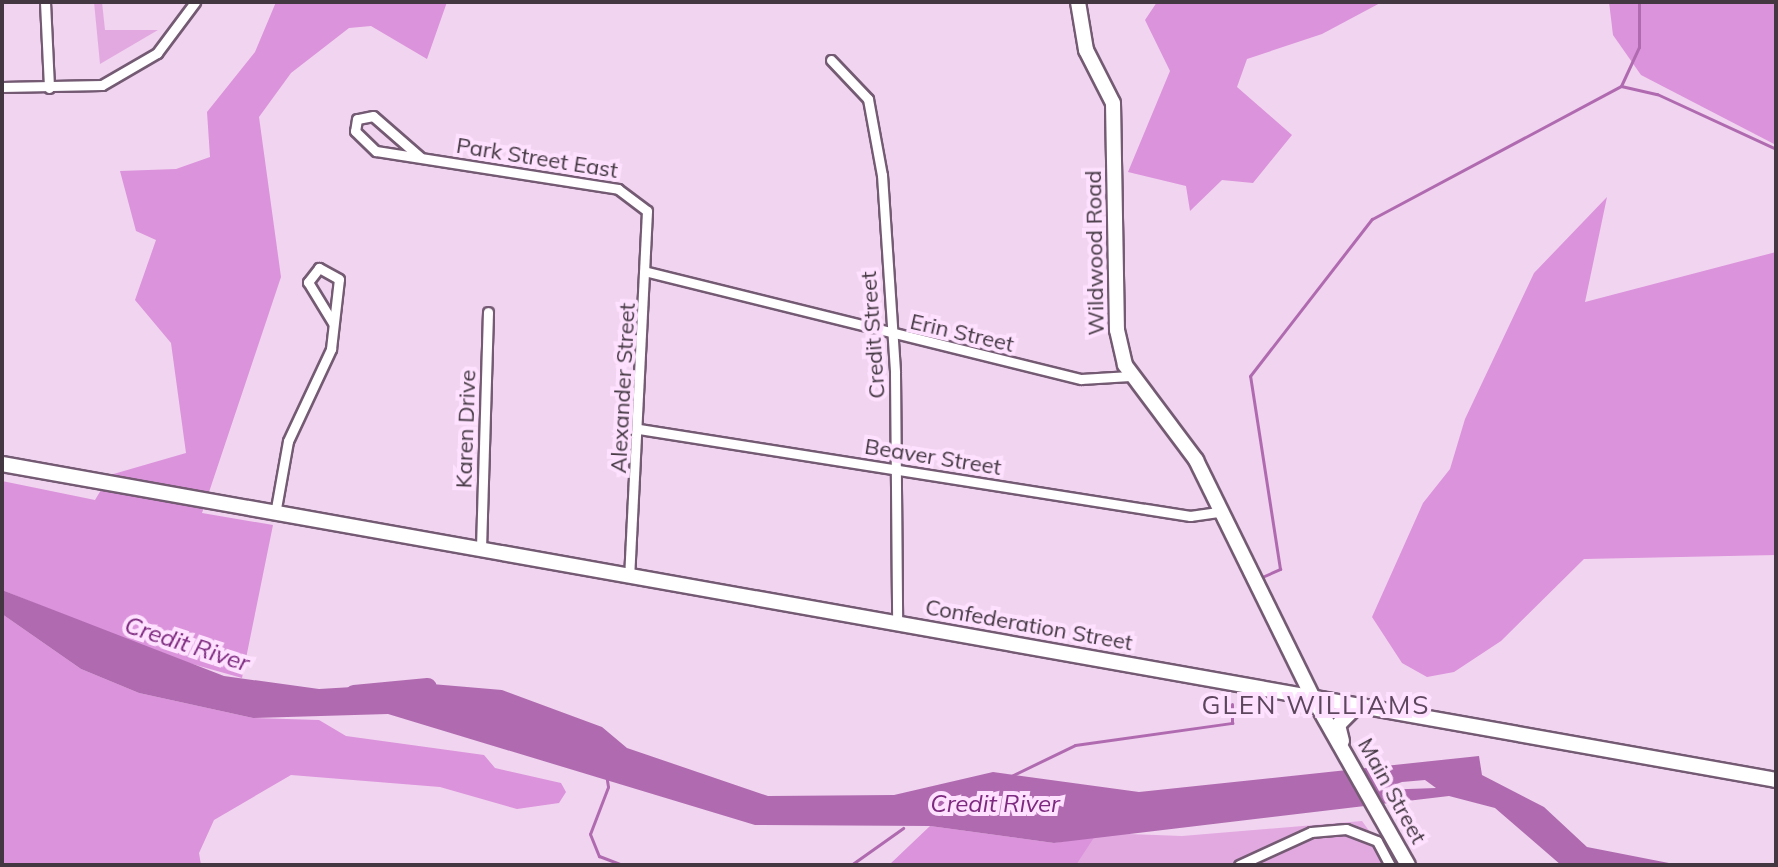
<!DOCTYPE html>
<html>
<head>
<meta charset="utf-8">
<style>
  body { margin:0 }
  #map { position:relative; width:1778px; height:867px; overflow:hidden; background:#f1d4f0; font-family:Mulish,sans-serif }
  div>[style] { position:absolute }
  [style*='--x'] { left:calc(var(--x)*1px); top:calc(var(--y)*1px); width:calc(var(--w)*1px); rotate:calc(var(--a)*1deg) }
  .green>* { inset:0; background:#e2a9e1 }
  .forest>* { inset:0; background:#db93db }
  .water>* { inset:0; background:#b06bb0 }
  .stream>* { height:3px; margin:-1.5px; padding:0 1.5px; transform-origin:1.5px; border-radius:1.5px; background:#b06bb0 }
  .river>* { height:18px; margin:-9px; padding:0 9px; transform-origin:9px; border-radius:9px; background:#b06bb0 }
  .roads { filter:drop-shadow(2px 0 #745b73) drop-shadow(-2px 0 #745b73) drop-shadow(0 2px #745b73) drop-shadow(0 -2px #745b73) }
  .street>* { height:9px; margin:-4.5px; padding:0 4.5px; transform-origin:4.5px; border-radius:4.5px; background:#fff }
  .secondary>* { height:14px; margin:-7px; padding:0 7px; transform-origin:7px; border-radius:7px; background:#fff }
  span { translate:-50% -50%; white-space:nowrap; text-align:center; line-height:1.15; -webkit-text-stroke:8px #fee1fe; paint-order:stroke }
  .street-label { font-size:22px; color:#433742 }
  .water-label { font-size:24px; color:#7d297f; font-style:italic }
  .quarter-label { font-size:26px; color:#5d465d; letter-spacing:2px }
  .frame { position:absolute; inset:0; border:4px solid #433742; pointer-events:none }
</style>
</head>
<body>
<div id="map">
  <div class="green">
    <div style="clip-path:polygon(94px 2px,102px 2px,105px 30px,158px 30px,100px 64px)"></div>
    <div style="clip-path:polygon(1362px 821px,1394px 865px,1030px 865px,1102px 833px,1182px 836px)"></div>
  </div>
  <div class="forest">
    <div style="clip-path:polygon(276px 2px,447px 2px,427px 59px,371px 26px,349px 28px,291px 73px,259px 117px,281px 277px,202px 513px,273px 525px,242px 678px,171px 658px,2px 590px,2px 481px,95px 500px,110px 475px,186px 453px,171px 343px,135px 300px,156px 240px,136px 231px,120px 171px,176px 169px,210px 157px,207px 112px,255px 52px)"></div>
    <div style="clip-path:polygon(1157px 2px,1382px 2px,1322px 34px,1247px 59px,1237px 87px,1292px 135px,1253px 183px,1222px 180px,1190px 211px,1186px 186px,1128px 172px,1170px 71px,1145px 20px)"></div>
    <div style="clip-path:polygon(1609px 2px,1776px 2px,1776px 145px,1641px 75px,1613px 35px)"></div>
    <div style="clip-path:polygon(1607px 197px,1585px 302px,1776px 252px,1776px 555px,1584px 559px,1501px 641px,1454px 672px,1427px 677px,1402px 663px,1372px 617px,1423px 503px,1450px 469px,1465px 419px,1534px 273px)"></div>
    <div style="clip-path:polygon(2px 614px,81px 669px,139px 693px,253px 718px,319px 720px,346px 736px,484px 755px,495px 768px,561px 783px,566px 792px,559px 803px,517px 809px,440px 787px,291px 775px,214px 820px,199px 853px,201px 865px,2px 865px)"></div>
    <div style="clip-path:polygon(930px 826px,1054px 843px,1095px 836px,1076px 865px,889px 865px)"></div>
  </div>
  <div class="water">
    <div style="clip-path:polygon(evenodd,2px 590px,224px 676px,319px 689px,420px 683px,502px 690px,602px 727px,627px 748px,768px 796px,894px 795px,993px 772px,1139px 792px,1479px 756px,1482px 775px,1544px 807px,1587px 847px,1679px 865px,1561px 865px,1495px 808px,1449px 796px,1054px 843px,930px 826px,755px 825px,388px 714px,253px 718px,139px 693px,81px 669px,2px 614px,2px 590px,1425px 780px,1436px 788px,1380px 790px,1402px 782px,1425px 780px)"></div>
  </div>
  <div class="stream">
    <div style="--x:1621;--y:86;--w:37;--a:13"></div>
    <div style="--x:1657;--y:94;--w:131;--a:24.8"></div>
    <div style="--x:1262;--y:577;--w:20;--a:-24"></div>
    <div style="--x:1280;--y:569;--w:195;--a:-98.8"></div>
    <div style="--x:1250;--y:376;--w:199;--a:-52.2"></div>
    <div style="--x:1372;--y:219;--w:282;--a:-28.1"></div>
    <div style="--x:1621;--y:86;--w:43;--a:-65.2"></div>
    <div style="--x:1639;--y:47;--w:45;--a:-90"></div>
    <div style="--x:606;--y:774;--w:13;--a:81"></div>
    <div style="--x:608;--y:787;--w:50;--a:111"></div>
    <div style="--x:590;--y:834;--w:24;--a:68"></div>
    <div style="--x:599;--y:856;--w:25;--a:21"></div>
    <div style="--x:1011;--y:776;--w:71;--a:-25.8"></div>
    <div style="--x:1075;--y:745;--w:159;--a:-8"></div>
    <div style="--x:1232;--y:723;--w:19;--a:-90"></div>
    <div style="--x:53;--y:865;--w:23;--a:0"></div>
    <div style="--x:851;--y:865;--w:64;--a:-35.4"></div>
  </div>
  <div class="river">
    <div style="--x:354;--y:694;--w:74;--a:-5.4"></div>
  </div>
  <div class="roads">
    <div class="street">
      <div style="--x:45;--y:2;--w:86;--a:87.3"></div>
      <div style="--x:831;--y:60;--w:54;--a:46.5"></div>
      <div style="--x:868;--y:99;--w:77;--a:79.6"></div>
      <div style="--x:882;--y:175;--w:198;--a:86.2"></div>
      <div style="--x:895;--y:373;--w:251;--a:89.5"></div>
      <div style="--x:2;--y:87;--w:100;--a:-1.1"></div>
      <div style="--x:102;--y:85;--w:64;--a:-30.2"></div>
      <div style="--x:157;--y:53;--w:64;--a:-53.3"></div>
      <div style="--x:420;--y:157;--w:62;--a:-138.9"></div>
      <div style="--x:373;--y:116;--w:16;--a:169"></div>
      <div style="--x:357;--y:119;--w:12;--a:99"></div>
      <div style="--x:355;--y:131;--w:29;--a:44"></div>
      <div style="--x:376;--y:151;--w:245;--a:8.9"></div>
      <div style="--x:618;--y:189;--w:36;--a:37"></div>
      <div style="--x:647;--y:211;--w:365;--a:92.8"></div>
      <div style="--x:648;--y:272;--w:446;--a:13.9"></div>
      <div style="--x:1081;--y:379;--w:49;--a:-3.5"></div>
      <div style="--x:639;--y:429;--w:558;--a:8.97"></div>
      <div style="--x:1190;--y:516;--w:30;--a:-8"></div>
      <div style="--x:275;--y:514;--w:74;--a:-79.9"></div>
      <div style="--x:288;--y:441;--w:102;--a:-64.9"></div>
      <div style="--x:331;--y:349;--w:70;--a:-83.5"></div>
      <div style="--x:339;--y:279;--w:23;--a:-151"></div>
      <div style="--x:319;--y:268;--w:18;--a:128"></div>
      <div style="--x:308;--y:282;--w:48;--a:58.6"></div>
      <div style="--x:481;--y:548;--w:236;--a:-88.3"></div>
      <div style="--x:1239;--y:865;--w:79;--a:-24.6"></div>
      <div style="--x:1311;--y:832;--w:35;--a:-5"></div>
      <div style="--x:1346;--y:829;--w:33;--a:21"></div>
      <div style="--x:1377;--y:841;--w:27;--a:62"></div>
    </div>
    <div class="secondary">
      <div style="--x:1078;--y:2;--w:49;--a:80.5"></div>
      <div style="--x:1086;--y:50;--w:59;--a:63"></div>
      <div style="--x:1113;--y:103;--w:227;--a:89"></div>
      <div style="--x:1117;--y:330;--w:36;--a:77"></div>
      <div style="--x:1125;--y:365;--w:119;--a:53.2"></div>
      <div style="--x:1196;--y:460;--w:265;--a:63.8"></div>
      <div style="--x:1313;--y:698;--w:192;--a:60.4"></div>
      <div style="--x:2;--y:464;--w:1802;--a:10.1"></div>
      <div style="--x:1342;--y:741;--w:16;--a:-104"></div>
      <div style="--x:1338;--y:725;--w:27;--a:-45"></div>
    </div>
  </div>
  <div class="street-label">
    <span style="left:537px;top:158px;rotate:9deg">Park Street East</span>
    <span style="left:1095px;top:253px;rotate:-91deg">Wildwood Road</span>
    <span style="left:962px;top:333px;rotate:13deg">Erin Street</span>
    <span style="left:873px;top:335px;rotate:-94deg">Credit Street</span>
    <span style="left:623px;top:388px;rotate:-87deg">Alexander Street</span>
    <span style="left:466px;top:429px;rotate:-88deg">Karen Drive</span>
    <span style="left:933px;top:457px;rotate:9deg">Beaver Street</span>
    <span style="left:1029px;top:625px;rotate:10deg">Confederation Street</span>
    <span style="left:1392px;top:791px;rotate:61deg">Main Street</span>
  </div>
  <div class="water-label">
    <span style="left:187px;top:644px;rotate:18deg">Credit River</span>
    <span style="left:995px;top:804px">Credit River</span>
  </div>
  <div class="quarter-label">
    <span style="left:1316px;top:705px">GLEN WILLIAMS</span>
  </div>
  <div class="frame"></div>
</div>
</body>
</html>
